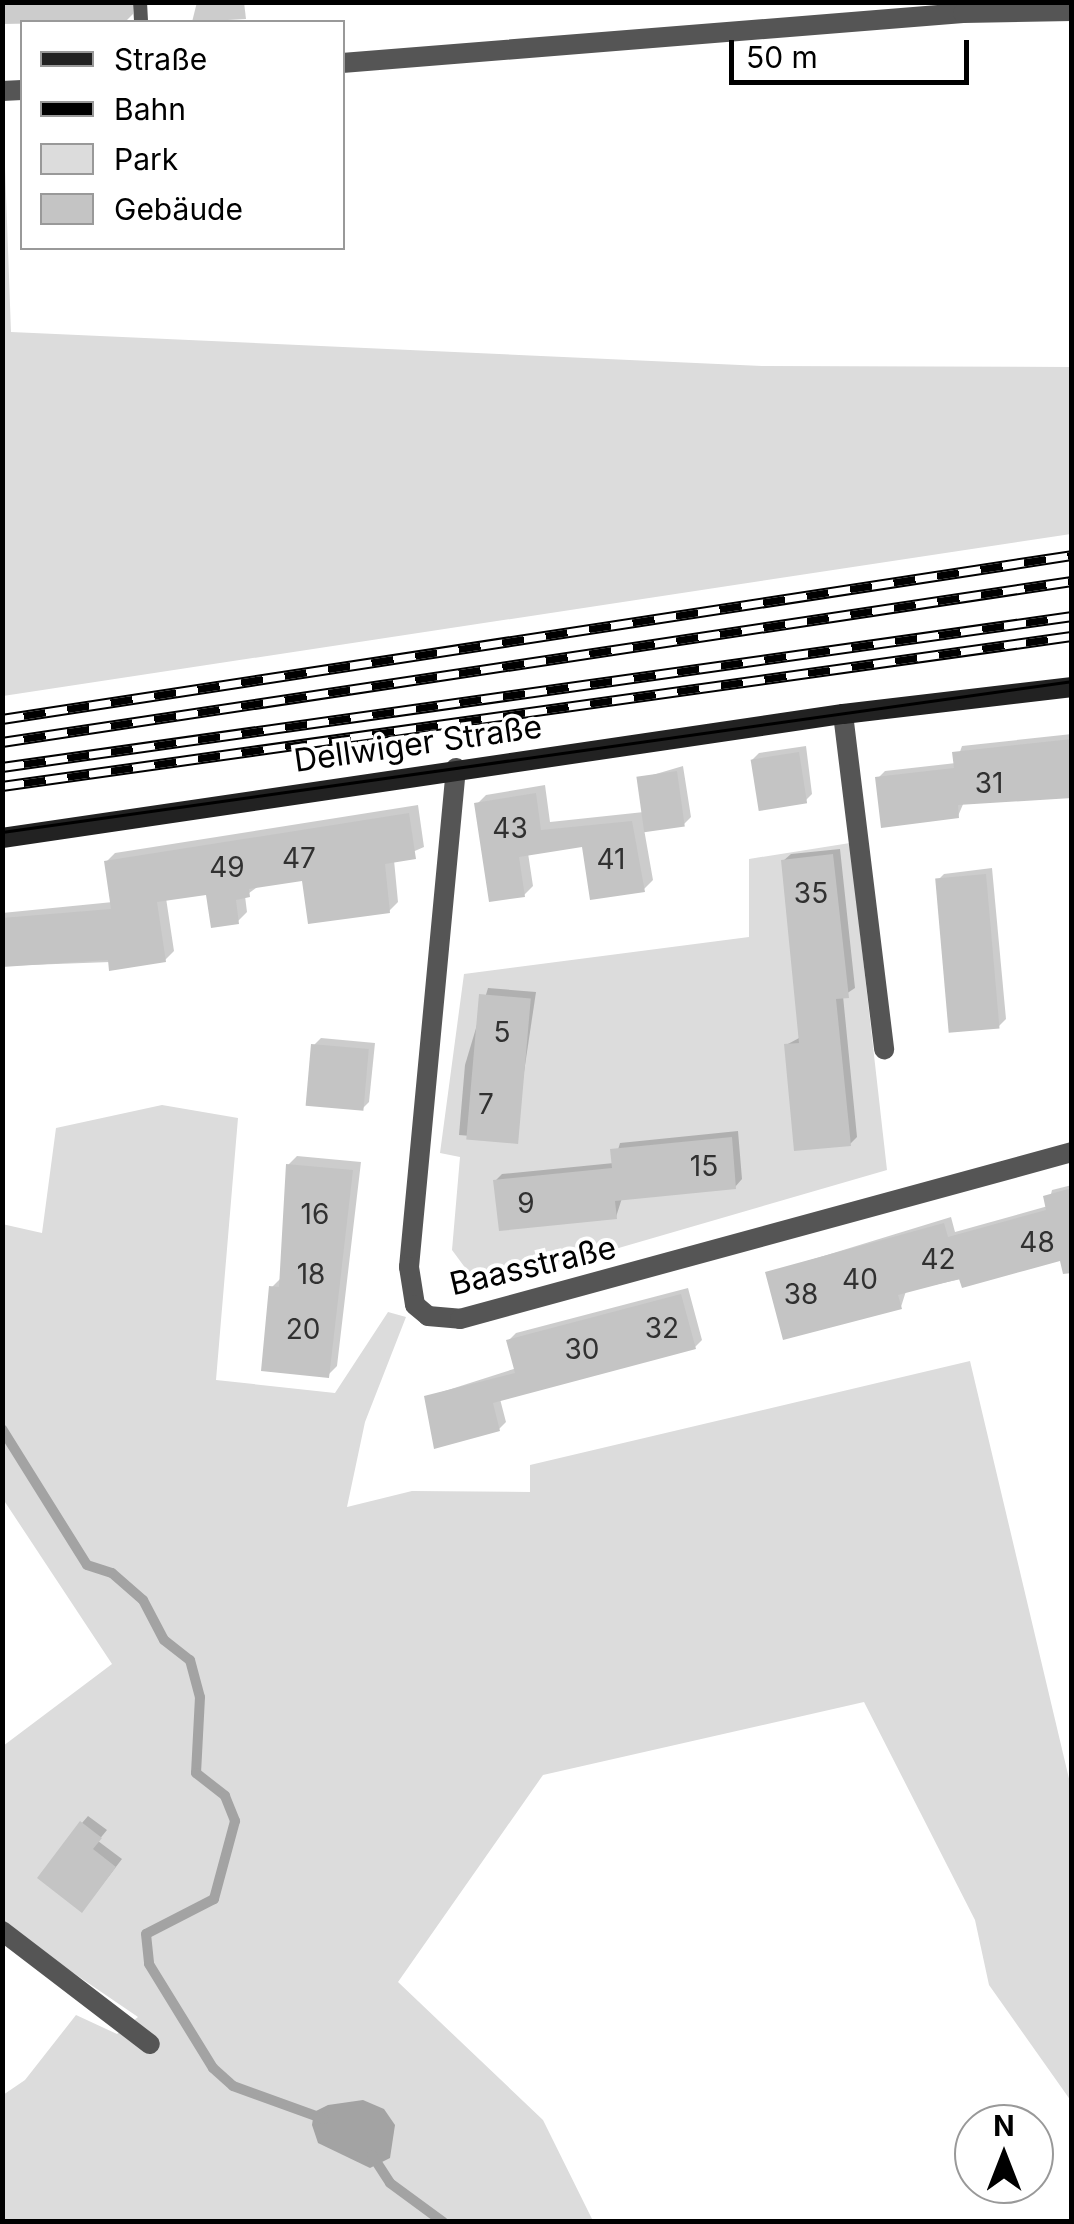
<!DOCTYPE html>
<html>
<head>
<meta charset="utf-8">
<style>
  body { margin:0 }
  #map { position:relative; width:1074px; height:2224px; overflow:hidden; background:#fff; font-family:Inter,sans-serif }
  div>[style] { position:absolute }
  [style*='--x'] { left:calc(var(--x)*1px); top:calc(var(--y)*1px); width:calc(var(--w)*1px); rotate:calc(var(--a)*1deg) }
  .green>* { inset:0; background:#dcdcdc }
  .water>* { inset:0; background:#a3a3a3 }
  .shadow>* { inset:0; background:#0003 }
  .stream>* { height:10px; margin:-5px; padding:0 5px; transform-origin:5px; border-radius:5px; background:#a3a3a3 }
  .building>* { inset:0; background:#c4c4c4; transform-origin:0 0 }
  .lane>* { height:14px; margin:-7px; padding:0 7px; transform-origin:7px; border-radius:7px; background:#555 }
  .street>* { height:20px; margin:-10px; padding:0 10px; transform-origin:10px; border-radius:10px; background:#555 }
  .secondary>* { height:20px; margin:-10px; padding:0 10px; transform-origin:10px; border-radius:10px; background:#222 }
  .tram>* { height:2.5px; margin:-1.25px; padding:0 1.25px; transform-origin:1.25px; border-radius:1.25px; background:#000 }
  .rail>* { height:11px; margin-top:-5.5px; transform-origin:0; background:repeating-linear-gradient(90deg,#fff 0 22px,#000 0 44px); box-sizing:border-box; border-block:2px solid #000 }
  span { translate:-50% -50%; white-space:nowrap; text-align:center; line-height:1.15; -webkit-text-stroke:8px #fff; paint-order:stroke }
  .number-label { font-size:28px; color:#313131 }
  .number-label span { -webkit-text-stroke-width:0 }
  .street-label { font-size:32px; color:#000 }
  .frame { position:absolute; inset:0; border:5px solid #000; pointer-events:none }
  .legend { position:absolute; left:20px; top:20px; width:325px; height:230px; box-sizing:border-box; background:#fff; border:2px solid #999; margin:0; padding:12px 18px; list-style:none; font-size:30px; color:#000 }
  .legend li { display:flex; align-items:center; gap:20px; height:50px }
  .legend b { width:50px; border:2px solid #999 }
  .north { position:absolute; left:954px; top:2104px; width:100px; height:100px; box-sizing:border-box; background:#fff; border:2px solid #999; border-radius:50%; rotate:0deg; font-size:28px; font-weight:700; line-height:40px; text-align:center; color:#000 }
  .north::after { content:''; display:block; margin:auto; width:35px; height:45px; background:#000; clip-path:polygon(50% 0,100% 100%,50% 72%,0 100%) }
  .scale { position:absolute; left:729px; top:40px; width:240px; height:45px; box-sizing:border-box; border:5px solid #000; border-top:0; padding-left:12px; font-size:30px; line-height:35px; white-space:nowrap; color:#000; -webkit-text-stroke:8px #fff; paint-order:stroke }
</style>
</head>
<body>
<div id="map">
  <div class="green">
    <div style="clip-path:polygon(3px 111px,11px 332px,762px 366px,1071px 367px,1071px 534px,3px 696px)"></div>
    <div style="clip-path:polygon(850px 843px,887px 1170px,512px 1279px,472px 1277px,452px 1250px,460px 1157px,440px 1153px,464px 974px,749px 937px,749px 859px)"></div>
    <div style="clip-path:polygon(162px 1105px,238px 1118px,216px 1380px,335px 1393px,388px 1312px,406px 1317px,365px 1422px,347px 1507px,412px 1491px,530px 1492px,530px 1465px,970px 1361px,1071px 1787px,1071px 2101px,989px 1985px,975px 1920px,864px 1702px,543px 1775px,398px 1982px,543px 2120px,593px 2221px,3px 2221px,3px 2095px,25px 2080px,76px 2015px,117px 2034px,138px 2017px,3px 1925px,3px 1746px,112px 1664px,3px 1499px,2px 1224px,42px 1233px,56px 1128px)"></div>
  </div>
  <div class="water">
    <div style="clip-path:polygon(363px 2100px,384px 2109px,395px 2125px,390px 2158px,370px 2168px,318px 2143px,312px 2125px,314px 2112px,328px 2105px)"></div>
  </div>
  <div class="shadow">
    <div style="clip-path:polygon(2px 2px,133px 2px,133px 14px,125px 22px,2px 24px)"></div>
    <div style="clip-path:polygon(197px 2px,244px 2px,246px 19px,192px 22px)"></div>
    <div style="clip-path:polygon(1072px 734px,1072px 797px,964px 802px,958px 816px,878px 778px,885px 771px,956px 763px,962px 746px)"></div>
    <div style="clip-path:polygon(806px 746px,812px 794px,805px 801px,752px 760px,759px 753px)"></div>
    <div style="clip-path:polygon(683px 766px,691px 817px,684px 824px,644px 829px,653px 880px,643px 890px,584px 844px,528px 853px,533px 886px,524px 895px,477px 804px,486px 795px,545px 785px,550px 822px,644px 812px,639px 779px)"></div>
    <div style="clip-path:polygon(418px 805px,424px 847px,394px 860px,398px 902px,389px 911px,304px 878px,260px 885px,245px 896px,247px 912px,238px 921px,208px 892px,166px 898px,174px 951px,165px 960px,2px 966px,2px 913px,113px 902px,106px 862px,115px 853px)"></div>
    <div style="clip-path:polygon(840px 849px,855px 988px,843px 996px,857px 1137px,850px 1144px,786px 1045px,801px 1037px,783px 861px,791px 854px)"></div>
    <div style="clip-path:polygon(992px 868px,1006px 1019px,999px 1026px,937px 881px,944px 874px)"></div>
    <div style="clip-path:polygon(488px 988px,536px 992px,515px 1132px,507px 1139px,459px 1135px,465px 1065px)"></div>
    <div style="clip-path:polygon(321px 1038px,375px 1043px,369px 1102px,362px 1109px,314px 1045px)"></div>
    <div style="clip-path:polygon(738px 1131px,742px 1179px,735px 1187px,622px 1198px,616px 1217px,495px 1181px,502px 1174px,614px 1163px,620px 1143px)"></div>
    <div style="clip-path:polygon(297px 1156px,361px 1162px,337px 1366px,328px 1375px,272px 1287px,281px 1278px,288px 1165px)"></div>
    <div style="clip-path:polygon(1072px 1185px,1072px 1255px,906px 1291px,901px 1307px,768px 1273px,951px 1217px,955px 1232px,1048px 1206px,1052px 1190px)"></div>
    <div style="clip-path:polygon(688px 1288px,702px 1340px,695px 1347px,500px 1399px,506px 1422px,499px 1429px,426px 1397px,517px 1368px,509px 1340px,516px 1333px)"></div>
    <div style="clip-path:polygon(88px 1816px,107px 1830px,98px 1841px,122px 1859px,89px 1902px,82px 1823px)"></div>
  </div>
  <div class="stream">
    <div style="--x:2;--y:1429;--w:160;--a:58"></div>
    <div style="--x:87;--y:1565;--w:26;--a:18"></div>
    <div style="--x:112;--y:1573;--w:41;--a:41.1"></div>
    <div style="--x:143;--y:1600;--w:45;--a:62.3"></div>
    <div style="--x:164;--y:1640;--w:33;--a:38"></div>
    <div style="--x:190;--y:1660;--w:38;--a:75"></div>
    <div style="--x:200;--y:1697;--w:76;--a:93"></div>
    <div style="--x:196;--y:1773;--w:37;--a:38"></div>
    <div style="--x:225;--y:1796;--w:27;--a:68"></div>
    <div style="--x:235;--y:1821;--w:81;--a:105.1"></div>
    <div style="--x:214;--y:1899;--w:76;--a:152.8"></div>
    <div style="--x:146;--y:1934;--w:30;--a:84"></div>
    <div style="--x:149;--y:1964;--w:122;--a:58.4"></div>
    <div style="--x:213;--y:2068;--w:27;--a:42"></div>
    <div style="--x:233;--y:2086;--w:97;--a:19.9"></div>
    <div style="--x:372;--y:2155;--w:33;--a:57"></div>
    <div style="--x:390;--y:2183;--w:66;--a:36.3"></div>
  </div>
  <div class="building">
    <div style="clip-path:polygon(1072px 739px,1072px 798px,958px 805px,959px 818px,881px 828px,875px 777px,954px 768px,952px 752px)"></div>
    <div style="left:799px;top:752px;width:52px;height:49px;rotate:81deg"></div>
    <div style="left:677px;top:771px;width:56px;height:41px;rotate:82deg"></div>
    <div style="clip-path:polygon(536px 793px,541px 830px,632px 821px,645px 892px,590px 900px,582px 847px,519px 857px,525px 897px,489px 902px,474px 803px)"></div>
    <div style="clip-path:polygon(409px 813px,416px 859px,385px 864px,390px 913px,308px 924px,302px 881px,249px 889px,250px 897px,236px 900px,239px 924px,211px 928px,206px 895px,157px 902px,166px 962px,109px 971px,108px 960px,2px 967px,2px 918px,111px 909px,104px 861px)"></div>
    <div style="clip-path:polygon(833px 854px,849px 998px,836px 999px,851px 1146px,794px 1151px,784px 1044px,799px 1043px,781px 860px)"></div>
    <div style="left:986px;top:874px;width:155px;height:51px;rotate:85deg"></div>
    <div style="left:479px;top:994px;width:52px;height:146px;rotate:5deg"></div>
    <div style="left:311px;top:1044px;width:58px;height:62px;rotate:5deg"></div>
    <div style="clip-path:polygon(732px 1137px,736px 1189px,615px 1201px,617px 1219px,499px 1231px,493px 1180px,612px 1168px,610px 1149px)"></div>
    <div style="clip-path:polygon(286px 1164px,353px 1170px,329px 1378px,261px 1371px,269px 1286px,279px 1287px)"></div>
    <div style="clip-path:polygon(1072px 1188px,1072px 1273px,1063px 1274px,1060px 1261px,962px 1288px,959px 1279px,898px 1295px,902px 1309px,783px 1340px,765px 1272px,944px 1223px,948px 1237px,1046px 1210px,1043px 1196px)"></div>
    <div style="clip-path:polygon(681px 1294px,696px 1349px,493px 1403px,500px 1431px,434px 1449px,424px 1396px,515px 1373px,506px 1340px)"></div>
    <div style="clip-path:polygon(80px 1821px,102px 1838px,93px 1849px,116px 1867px,82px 1913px,37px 1878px)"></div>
  </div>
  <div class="lane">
    <div style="--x:140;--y:2;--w:20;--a:87"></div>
  </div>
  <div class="street">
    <div style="--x:342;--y:63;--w:623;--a:-4.6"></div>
    <div style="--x:963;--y:13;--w:109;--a:-1.1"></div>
    <div style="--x:2;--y:91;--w:20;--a:-3"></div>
    <div style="--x:843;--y:714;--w:338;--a:83"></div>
    <div style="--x:456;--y:768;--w:501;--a:95.38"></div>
    <div style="--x:409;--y:1267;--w:38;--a:81"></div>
    <div style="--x:415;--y:1305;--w:17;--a:40"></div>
    <div style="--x:428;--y:1316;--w:32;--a:5"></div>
    <div style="--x:460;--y:1319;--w:634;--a:-15.26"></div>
    <div style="--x:2;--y:1931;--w:186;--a:37.4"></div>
  </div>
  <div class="secondary">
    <div style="--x:2;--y:838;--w:850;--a:-8.39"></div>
    <div style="--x:843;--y:714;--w:231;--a:-6.7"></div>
  </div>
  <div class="tram">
    <div style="--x:2;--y:832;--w:1081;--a:-8.03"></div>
  </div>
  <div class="rail">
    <div style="--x:2;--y:719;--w:1082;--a:-8.71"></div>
    <div style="--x:2;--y:742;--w:1082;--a:-8.56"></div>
    <div style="--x:2;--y:767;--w:1081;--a:-8.03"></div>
    <div style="--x:2;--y:786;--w:1080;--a:-7.98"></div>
  </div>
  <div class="number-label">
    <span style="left:989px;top:783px">31</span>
    <span style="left:510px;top:828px">43</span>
    <span style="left:299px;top:858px">47</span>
    <span style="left:611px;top:859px">41</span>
    <span style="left:227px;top:867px">49</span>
    <span style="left:811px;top:893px">35</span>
    <span style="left:502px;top:1032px">5</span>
    <span style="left:486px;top:1104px">7</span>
    <span style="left:704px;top:1166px">15</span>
    <span style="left:526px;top:1203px">9</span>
    <span style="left:315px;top:1214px">16</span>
    <span style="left:1037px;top:1242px">48</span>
    <span style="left:938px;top:1259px">42</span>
    <span style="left:311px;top:1274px">18</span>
    <span style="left:860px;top:1279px">40</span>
    <span style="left:801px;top:1294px">38</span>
    <span style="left:662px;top:1328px">32</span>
    <span style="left:303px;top:1329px">20</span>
    <span style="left:582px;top:1349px">30</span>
  </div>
  <div class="street-label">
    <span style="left:418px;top:744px;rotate:-8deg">Dellwiger Straße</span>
    <span style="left:533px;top:1266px;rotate:-13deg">Baasstraße</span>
  </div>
  <div class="frame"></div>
  <ul class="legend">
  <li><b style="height:12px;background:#222"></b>Straße</li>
  <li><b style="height:12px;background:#000"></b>Bahn</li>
  <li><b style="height:28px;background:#dcdcdc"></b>Park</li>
  <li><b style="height:28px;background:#c4c4c4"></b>Gebäude</li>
  </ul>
  <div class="north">N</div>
  <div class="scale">50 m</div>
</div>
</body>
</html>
